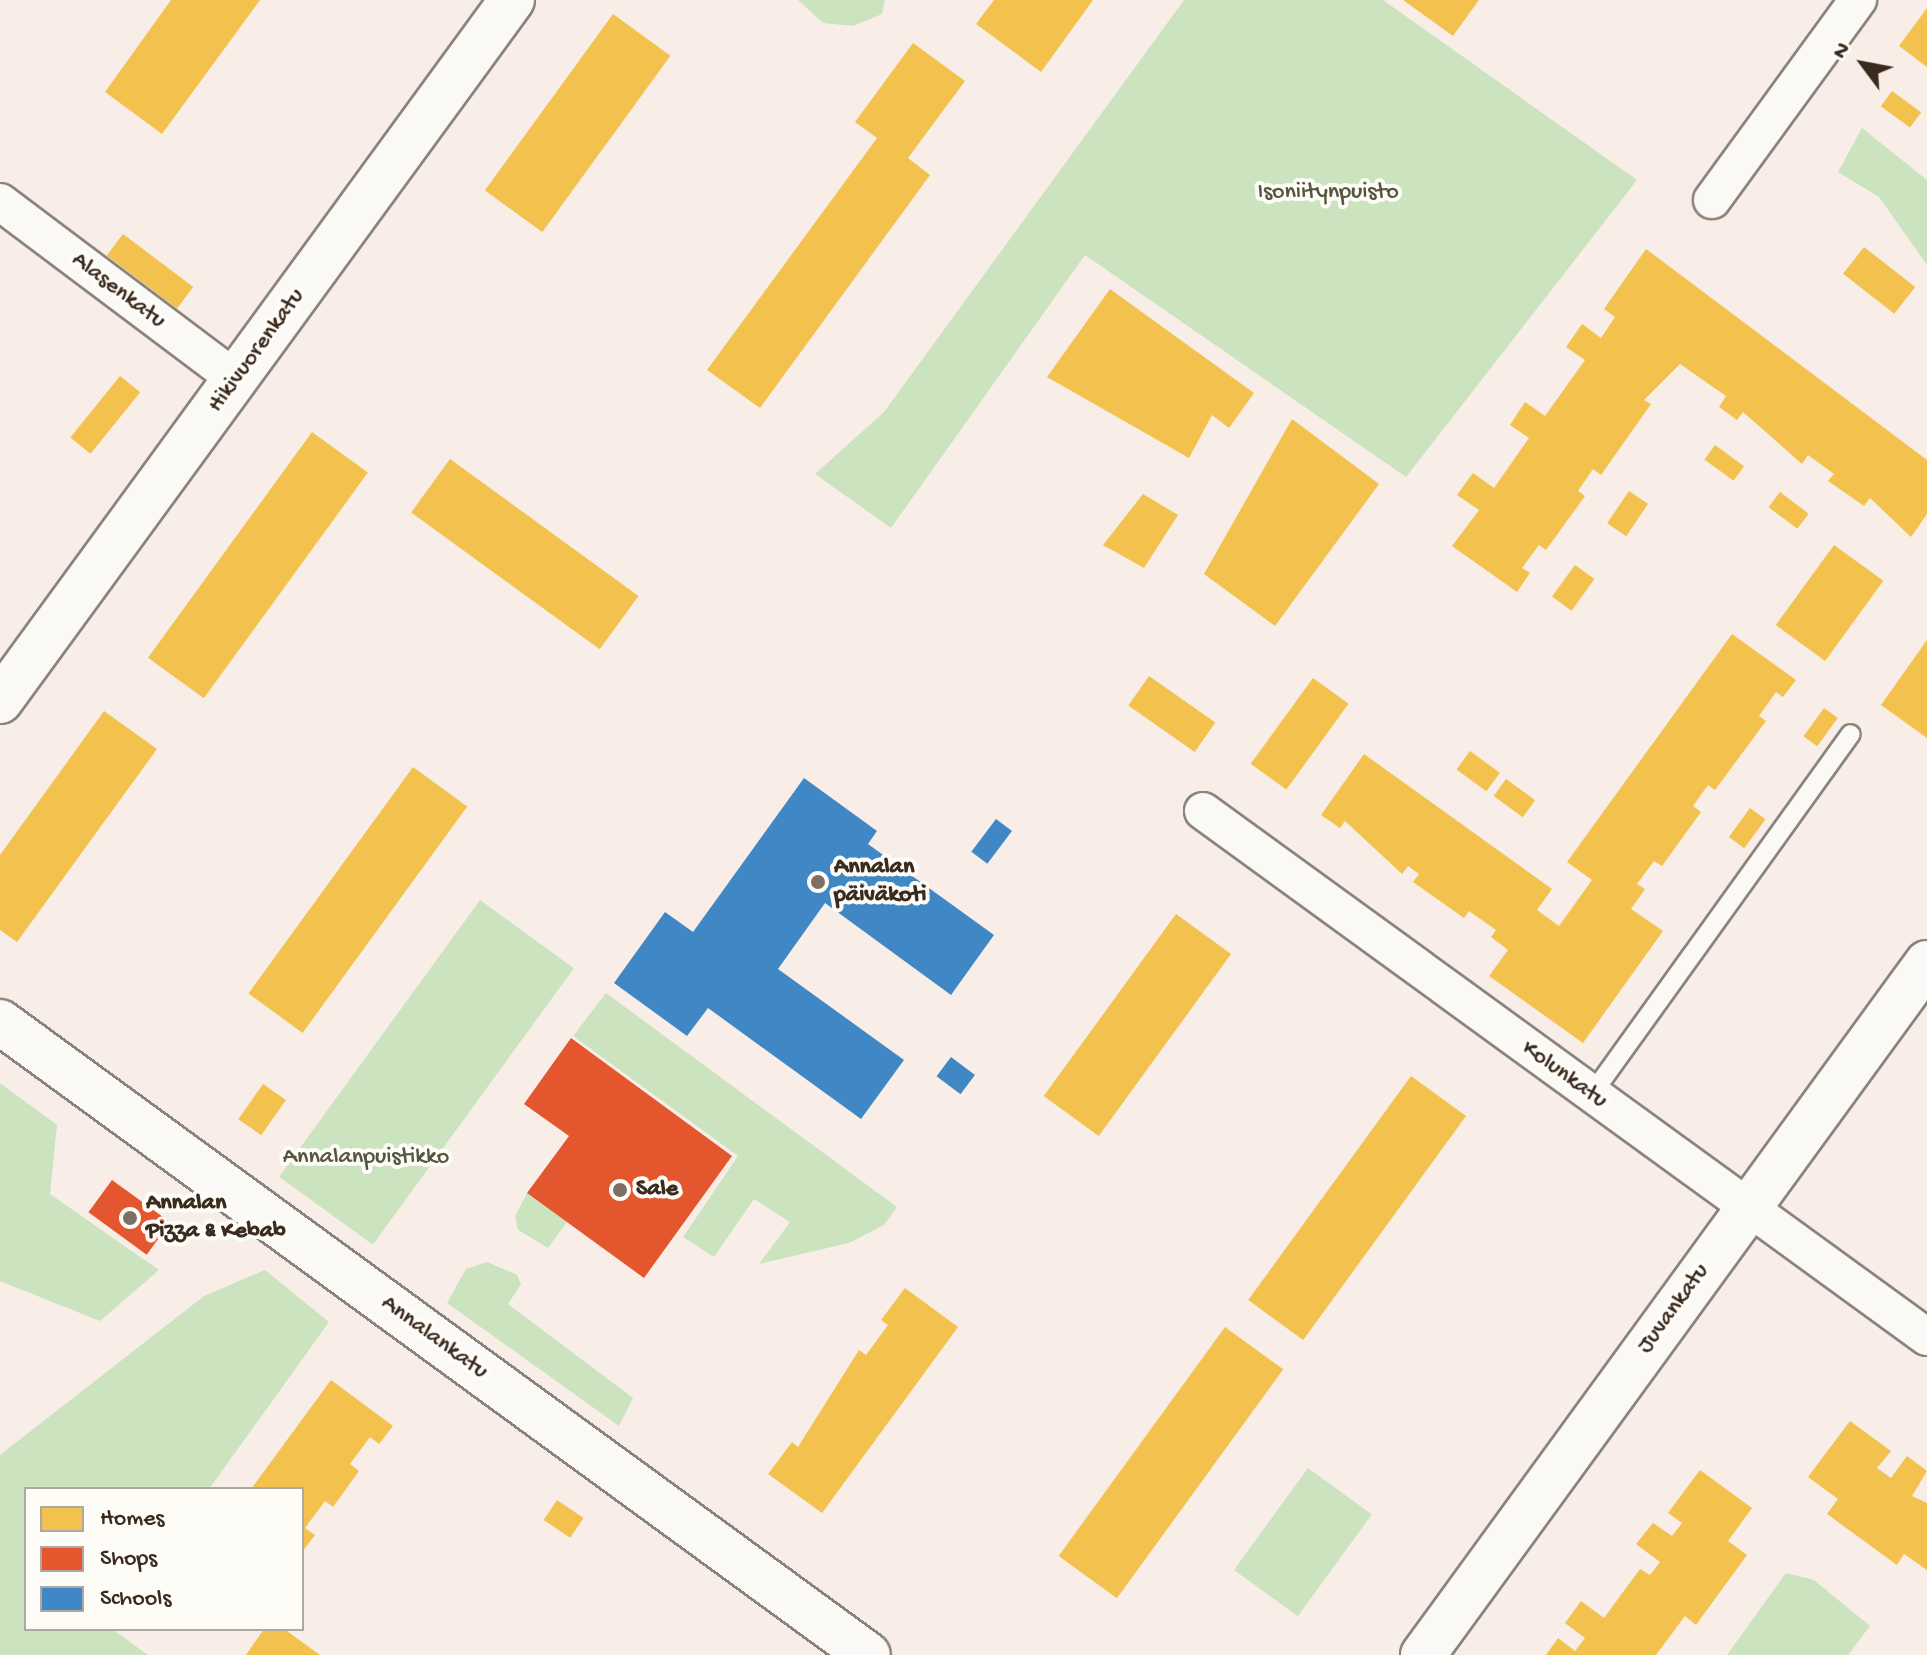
<!DOCTYPE html>
<html>
<head>
<meta charset="utf-8">
<style>
  body { margin:0 }
  #map { position:relative; width:1927px; height:1655px; overflow:hidden; background:#f8eee7; font-family:"Gochi Hand",sans-serif }
  div>[style] { position:absolute }
  [style*='--x'] { left:calc(var(--x)*1px); top:calc(var(--y)*1px); width:calc(var(--w)*1px); rotate:calc(var(--a)*1deg) }
  .green>* { inset:0; background:#cbe4bf; transform-origin:0 0 }
  .homes>* { inset:0; background:#f2c14e; transform-origin:0 0 }
  .shops>* { inset:0; background:#e4572e; transform-origin:0 0 }
  .schools>* { inset:0; background:#3f88c5; transform-origin:0 0 }
  .roads { filter:drop-shadow(2px 0 #8b837d) drop-shadow(-2px 0 #8b837d) drop-shadow(0 2px #8b837d) drop-shadow(0 -2px #8b837d) }
  .service>* { height:18px; margin:-9px; padding:0 9px; transform-origin:9px; border-radius:9px; background:#fbf9f6 }
  .minor>* { height:36px; margin:-18px; padding:0 18px; transform-origin:18px; border-radius:18px; background:#fbf9f6 }
  .tertiary>* { height:44px; margin:-22px; padding:0 22px; transform-origin:22px; border-radius:22px; background:#fbf9f6 }
  .secondary>* { height:44px; margin:-22px; padding:0 22px; transform-origin:22px; border-radius:22px; background:#fbf9f6 }
  .dots>* { width:22px; height:22px; translate:-50% -50%; box-sizing:border-box; border:4px solid #fdfcf7; border-radius:50% }
  span { translate:-50% -50%; white-space:nowrap; text-align:center; line-height:1.15; -webkit-text-stroke:8px #fdfcf7; paint-order:stroke }
  .park-label { font-size:24px; color:#56563e }
  .street-label { font-size:24px; color:#3b2a1e }
  .poi-label { font-size:24px; color:#3b2a1e; font-weight:700 }
  .left { translate:0 -50%; text-align:left }
  .legend { position:absolute; left:24px; top:1487px; width:280px; height:144px; box-sizing:border-box; background:#fdfcf7; border:2px solid #afa8a0; margin:0; padding:10px 14px; list-style:none; font-size:24px; color:#3b2a1e }
  .legend li { display:flex; align-items:center; gap:16px; height:40px }
  .legend b { width:40px; border:2px solid #afa8a0 }
  .north { position:absolute; left:1823px; top:24px; width:80px; height:80px; -webkit-text-stroke:6px #fdfcf7; paint-order:stroke; rotate:302deg; font-size:22px; font-weight:700; line-height:32px; text-align:center; color:#3b2a1e }
  .north::after { content:''; display:block; margin:auto; width:28px; height:36px; background:#3b2a1e; clip-path:polygon(50% 0,100% 100%,50% 72%,0 100%) }
</style>
</head>
<body>
<div id="map">
  <div class="green">
    <div style="clip-path:polygon(798px 0,885px 0,882px 14px,853px 26px,823px 23px)"></div>
    <div style="clip-path:polygon(1184px 0,1383px 0,1637px 180px,1406px 477px,1085px 255px,891px 528px,815px 474px,884px 412px)"></div>
    <div style="clip-path:polygon(1862px 128px,1927px 180px,1927px 265px,1879px 197px,1838px 172px)"></div>
    <div style="left:480px;top:900px;width:116px;height:342px;rotate:36deg"></div>
    <div style="clip-path:polygon(606px 993px,897px 1207px,884px 1225px,849px 1243px,759px 1264px,790px 1222px,754px 1199px,714px 1257px,683px 1237px,738px 1156px,573px 1036px)"></div>
    <div style="clip-path:polygon(0 1083px,57px 1125px,50px 1194px,159px 1270px,100px 1321px,0 1281px)"></div>
    <div style="clip-path:polygon(527px 1193px,567px 1222px,548px 1248px,518px 1230px,515px 1216px)"></div>
    <div style="clip-path:polygon(487px 1262px,517px 1275px,521px 1284px,508px 1304px,633px 1398px,619px 1426px,447px 1303px,466px 1269px)"></div>
    <div style="clip-path:polygon(265px 1270px,329px 1322px,209px 1489px,26px 1489px,26px 1629px,112px 1629px,148px 1655px,0 1655px,0 1455px,204px 1296px)"></div>
    <div style="left:1308px;top:1468px;width:79px;height:126px;rotate:36deg"></div>
    <div style="clip-path:polygon(1786px 1573px,1814px 1580px,1870px 1626px,1848px 1655px,1727px 1655px)"></div>
  </div>
  <div class="homes">
    <div style="clip-path:polygon(171px 0,260px 0,162px 134px,105px 92px)"></div>
    <div style="clip-path:polygon(994px 0,1093px 0,1041px 72px,976px 24px)"></div>
    <div style="clip-path:polygon(1403px 0,1479px 0,1453px 36px)"></div>
    <div style="clip-path:polygon(1927px 8px,1927px 67px,1899px 46px)"></div>
    <div style="left:613px;top:14px;width:71px;height:218px;rotate:36deg"></div>
    <div style="clip-path:polygon(913px 43px,965px 81px,908px 158px,930px 175px,760px 408px,707px 370px,877px 138px,855px 122px)"></div>
    <div style="left:1892px;top:91px;width:36px;height:19px;rotate:36deg"></div>
    <div style="left:123px;top:234px;width:88px;height:27px;rotate:37deg"></div>
    <div style="left:1864px;top:247px;width:65px;height:34px;rotate:38deg"></div>
    <div style="clip-path:polygon(1646px 249px,1927px 460px,1927px 514px,1911px 537px,1870px 498px,1864px 506px,1828px 481px,1834px 474px,1808px 455px,1802px 464px,1743px 412px,1737px 420px,1719px 407px,1726px 396px,1680px 364px,1644px 400px,1651px 404px,1601px 475px,1593px 469px,1578px 491px,1585px 496px,1546px 550px,1539px 545px,1522px 568px,1530px 573px,1517px 592px,1452px 546px,1479px 510px,1457px 495px,1473px 473px,1494px 488px,1529px 438px,1510px 425px,1525px 402px,1545px 416px,1585px 360px,1566px 347px,1582px 324px,1601px 338px,1615px 317px,1604px 309px)"></div>
    <div style="clip-path:polygon(1110px 289px,1254px 393px,1229px 428px,1212px 415px,1189px 458px,1047px 377px)"></div>
    <div style="left:120px;top:376px;width:26px;height:79px;rotate:39deg"></div>
    <div style="clip-path:polygon(1292px 419px,1379px 484px,1275px 626px,1204px 574px)"></div>
    <div style="left:312px;top:432px;width:69px;height:279px;rotate:36deg"></div>
    <div style="left:1715px;top:445px;width:36px;height:18px;rotate:36deg"></div>
    <div style="left:450px;top:459px;width:233px;height:66px;rotate:36deg"></div>
    <div style="left:1629px;top:491px;width:23px;height:39px;rotate:34deg"></div>
    <div style="left:1780px;top:492px;width:36px;height:19px;rotate:37deg"></div>
    <div style="clip-path:polygon(1143px 494px,1178px 515px,1144px 568px,1103px 545px)"></div>
    <div style="left:1834px;top:545px;width:61px;height:99px;rotate:36deg"></div>
    <div style="left:1575px;top:565px;width:24px;height:39px;rotate:36deg"></div>
    <div style="clip-path:polygon(1732px 634px,1796px 680px,1783px 697px,1776px 692px,1759px 716px,1766px 721px,1715px 790px,1708px 785px,1693px 806px,1701px 812px,1662px 866px,1654px 861px,1637px 884px,1645px 889px,1631px 909px,1663px 931px,1583px 1043px,1489px 976px,1508px 950px,1491px 937px,1496px 930px,1469px 911px,1464px 918px,1413px 882px,1419px 874px,1408px 866px,1402px 874px,1345px 821px,1340px 828px,1321px 815px,1364px 754px,1552px 889px,1537px 910px,1559px 926px,1592px 880px,1567px 862px)"></div>
    <div style="clip-path:polygon(1927px 640px,1927px 738px,1881px 705px)"></div>
    <div style="left:1149px;top:676px;width:81px;height:36px;rotate:35deg"></div>
    <div style="left:1313px;top:678px;width:44px;height:106px;rotate:36deg"></div>
    <div style="left:1824px;top:708px;width:17px;height:35px;rotate:36deg"></div>
    <div style="clip-path:polygon(104px 711px,157px 749px,17px 942px,0 930px,0 855px)"></div>
    <div style="left:1470px;top:751px;width:37px;height:23px;rotate:36deg"></div>
    <div style="left:413px;top:767px;width:67px;height:280px;rotate:36deg"></div>
    <div style="left:1506px;top:779px;width:36px;height:21px;rotate:36deg"></div>
    <div style="left:1750px;top:808px;width:19px;height:36px;rotate:36deg"></div>
    <div style="left:1176px;top:914px;width:68px;height:225px;rotate:36deg"></div>
    <div style="left:1411px;top:1076px;width:68px;height:277px;rotate:36deg"></div>
    <div style="left:263px;top:1084px;width:28px;height:43px;rotate:35deg"></div>
    <div style="clip-path:polygon(905px 1288px,958px 1327px,822px 1513px,768px 1474px,792px 1442px,798px 1447px,859px 1350px,866px 1355px,888px 1325px,881px 1320px)"></div>
    <div style="left:1225px;top:1327px;width:72px;height:283px;rotate:36deg"></div>
    <div style="clip-path:polygon(331px 1380px,393px 1426px,379px 1444px,370px 1437px,350px 1464px,359px 1471px,333px 1507px,325px 1501px,305px 1528px,315px 1535px,302px 1552px,302px 1489px,251px 1489px)"></div>
    <div style="clip-path:polygon(1850px 1421px,1891px 1451px,1877px 1468px,1891px 1478px,1907px 1456px,1927px 1471px,1912px 1496px,1927px 1503px,1927px 1570px,1904px 1554px,1897px 1565px,1827px 1514px,1838px 1499px,1808px 1477px)"></div>
    <div style="clip-path:polygon(1700px 1470px,1752px 1508px,1728px 1541px,1747px 1555px,1696px 1625px,1685px 1616px,1656px 1655px,1546px 1655px,1558px 1638px,1575px 1651px,1585px 1638px,1565px 1623px,1581px 1601px,1604px 1618px,1640px 1569px,1650px 1575px,1660px 1562px,1636px 1544px,1653px 1523px,1672px 1536px,1682px 1523px,1668px 1513px)"></div>
    <div style="left:557px;top:1500px;width:32px;height:24px;rotate:34deg"></div>
    <div style="clip-path:polygon(264px 1629px,284px 1629px,320px 1655px,246px 1655px)"></div>
  </div>
  <div class="shops">
    <div style="clip-path:polygon(571px 1038px,732px 1156px,644px 1278px,527px 1193px,569px 1136px,524px 1104px)"></div>
    <div style="left:112px;top:1180px;width:72px;height:40px;rotate:36deg"></div>
  </div>
  <div class="schools">
    <div style="clip-path:polygon(804px 778px,877px 831px,868px 844px,994px 935px,951px 995px,825px 903px,778px 969px,904px 1060px,861px 1119px,708px 1008px,687px 1036px,614px 983px,665px 912px,693px 932px)"></div>
    <div style="left:996px;top:819px;width:20px;height:41px;rotate:37deg"></div>
    <div style="left:951px;top:1057px;width:30px;height:24px;rotate:37deg"></div>
  </div>
  <div class="roads">
    <div class="service">
      <div style="--x:1592;--y:1094;--w:443;--a:-54.3"></div>
    </div>
    <div class="minor">
      <div style="--x:1712;--y:200;--w:248;--a:-53.9"></div>
      <div style="--x:0;--y:202;--w:296;--a:36.9"></div>
      <div style="--x:1203;--y:811;--w:895;--a:36"></div>
    </div>
    <div class="tertiary">
      <div style="--x:0;--y:701;--w:868;--a:-53.86"></div>
      <div style="--x:0;--y:1022;--w:1074;--a:36.1"></div>
    </div>
    <div class="secondary">
      <div style="--x:1423;--y:1655;--w:856;--a:-53.93"></div>
    </div>
  </div>
  <div class="dots">
    <div style="left:818px;top:882px;background:#7d6f64"></div>
    <div style="left:620px;top:1190px;background:#7d6f64"></div>
    <div style="left:130px;top:1218px;background:#7d6f64"></div>
  </div>
  <div class="park-label">
    <span style="left:1328px;top:193px">Isoniitynpuisto</span>
    <span style="left:366px;top:1158px">Annalanpuistikko</span>
  </div>
  <div class="street-label">
    <span style="left:118px;top:291px;rotate:37deg">Alasenkatu</span>
    <span style="left:257px;top:351px;rotate:-54deg">Hikivuorenkatu</span>
    <span style="left:1564px;top:1075px;rotate:36deg">Kolunkatu</span>
    <span style="left:1674px;top:1309px;rotate:-54deg">Juvankatu</span>
    <span style="left:434px;top:1338px;rotate:36deg">Annalankatu</span>
  </div>
  <div class="poi-label">
    <span class="left" style="left:834px;top:882px">Annalan<br>päiväkoti</span>
    <span class="left" style="left:636px;top:1190px">Sale</span>
    <span class="left" style="left:146px;top:1218px">Annalan<br>Pizza &amp; Kebab</span>
  </div>
  <ul class="legend">
  <li><b style="height:22px;background:#f2c14e"></b>Homes</li>
  <li><b style="height:22px;background:#e4572e"></b>Shops</li>
  <li><b style="height:22px;background:#3f88c5"></b>Schools</li>
  </ul>
  <div class="north">N</div>
</div>
</body>
</html>
